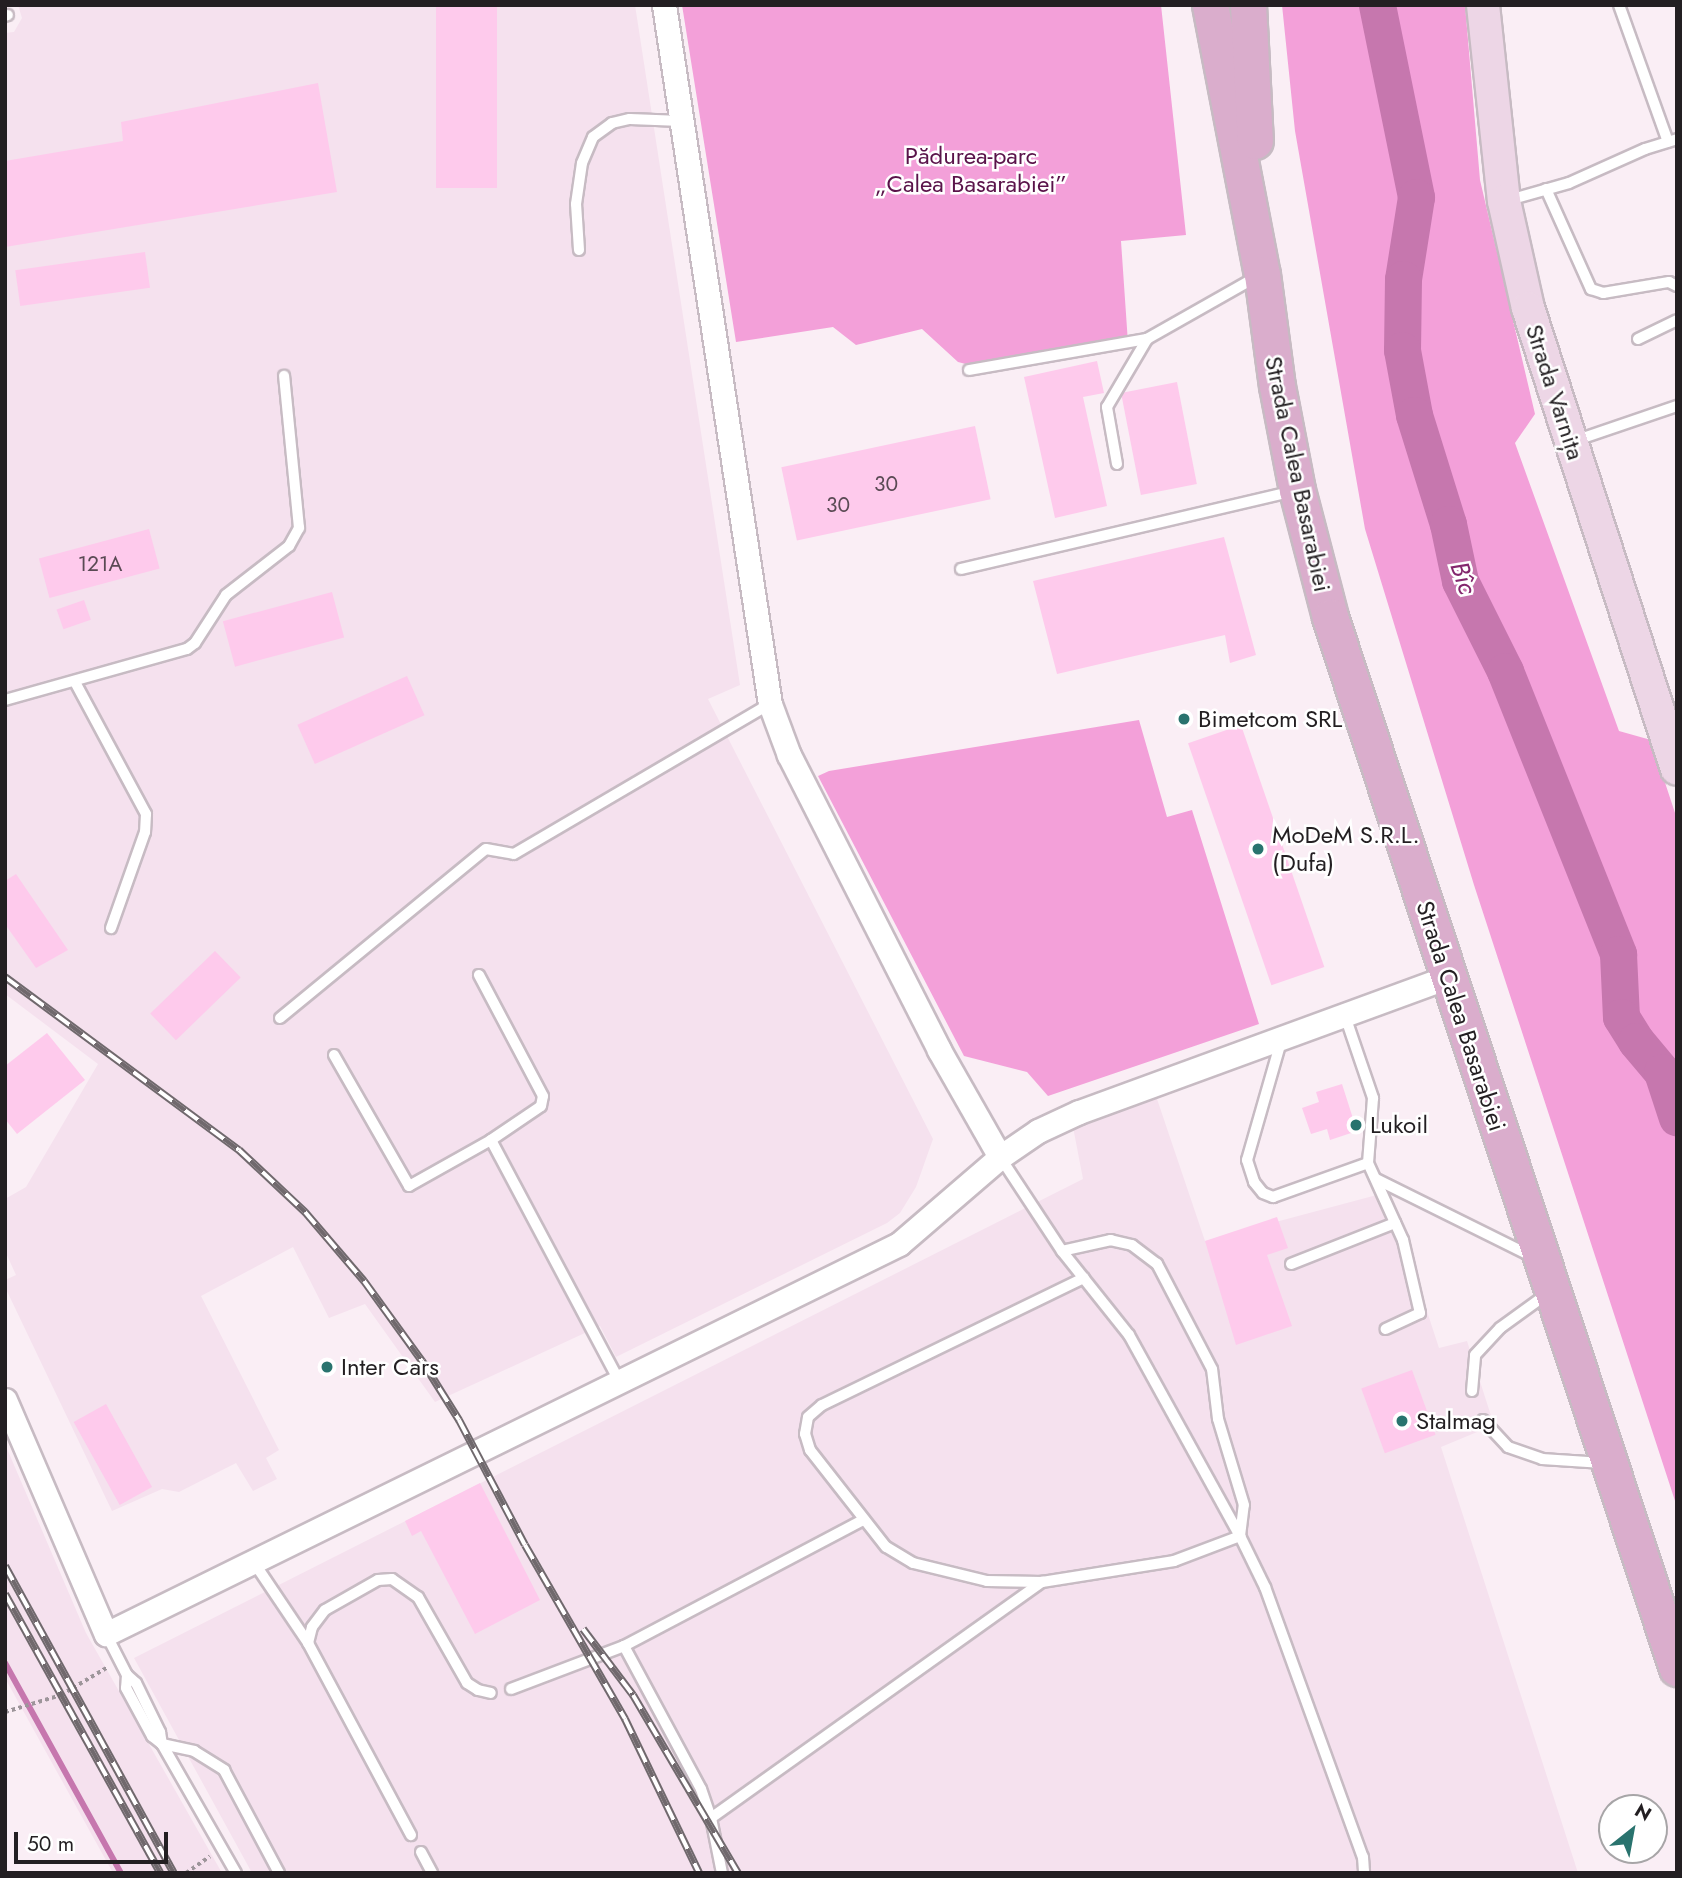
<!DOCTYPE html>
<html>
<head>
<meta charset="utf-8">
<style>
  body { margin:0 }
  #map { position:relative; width:1682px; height:1878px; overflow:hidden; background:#faeef5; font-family:Jost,sans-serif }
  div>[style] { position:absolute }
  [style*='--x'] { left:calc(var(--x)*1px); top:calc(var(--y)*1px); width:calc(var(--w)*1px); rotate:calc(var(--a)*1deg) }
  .built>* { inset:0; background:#f5e1ee }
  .forest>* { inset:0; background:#f3a0d9 }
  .stream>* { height:6px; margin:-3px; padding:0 3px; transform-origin:3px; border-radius:3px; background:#c677ae }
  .river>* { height:37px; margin:-18.5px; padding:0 18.5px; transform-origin:18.5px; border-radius:18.5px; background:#c677ae }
  .building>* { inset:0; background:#fecaec; transform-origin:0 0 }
  .path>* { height:3.5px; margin-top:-1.75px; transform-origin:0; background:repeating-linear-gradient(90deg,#9d959a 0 3.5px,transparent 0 7px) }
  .roads { filter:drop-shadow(2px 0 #c7bbc3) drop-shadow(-2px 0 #c7bbc3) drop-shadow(0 2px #c7bbc3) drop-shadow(0 -2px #c7bbc3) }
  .lane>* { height:10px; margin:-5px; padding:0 5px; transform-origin:5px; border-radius:5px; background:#fff }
  .street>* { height:23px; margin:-11.5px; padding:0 11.5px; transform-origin:11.5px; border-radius:11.5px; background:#fff }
  .secondary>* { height:32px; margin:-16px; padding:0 16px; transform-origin:16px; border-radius:16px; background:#edd6e6 }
  .primary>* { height:35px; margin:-17.5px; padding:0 17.5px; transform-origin:17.5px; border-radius:17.5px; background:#daadcc }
  .rail>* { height:8px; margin-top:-4px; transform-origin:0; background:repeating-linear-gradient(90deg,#fff 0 16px,#70696d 0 32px); box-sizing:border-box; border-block:2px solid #70696d }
  .dots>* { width:19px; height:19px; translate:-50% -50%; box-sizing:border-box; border:4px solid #fff; border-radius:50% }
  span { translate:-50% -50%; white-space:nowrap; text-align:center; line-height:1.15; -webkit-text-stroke:5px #fff; paint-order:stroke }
  .number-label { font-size:21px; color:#5a4a54 }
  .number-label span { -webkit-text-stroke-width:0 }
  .park-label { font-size:24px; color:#5a134a }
  .street-label { font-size:24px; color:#231f22 }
  .poi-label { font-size:24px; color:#231f22 }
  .left { translate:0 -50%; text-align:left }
  .water-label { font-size:26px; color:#83266d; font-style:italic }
  .frame { position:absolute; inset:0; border:7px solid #231f22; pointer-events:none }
  .north { position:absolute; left:1598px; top:1794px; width:70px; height:70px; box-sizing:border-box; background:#fff; border:2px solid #a7a5a7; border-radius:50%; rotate:31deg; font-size:19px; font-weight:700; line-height:28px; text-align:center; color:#231f22 }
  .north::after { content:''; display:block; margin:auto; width:24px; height:32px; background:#29736e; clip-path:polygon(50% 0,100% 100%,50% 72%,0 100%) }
  .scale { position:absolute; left:14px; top:1832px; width:154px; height:32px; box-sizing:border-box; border:4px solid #231f22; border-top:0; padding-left:9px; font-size:21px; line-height:24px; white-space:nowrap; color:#231f22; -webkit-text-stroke:5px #fff; paint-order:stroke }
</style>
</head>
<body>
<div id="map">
  <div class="built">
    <div style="clip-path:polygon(18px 5px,635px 5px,740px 685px,708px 699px,933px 1139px,916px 1187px,900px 1213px,887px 1223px,616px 1357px,600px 1326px,435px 1402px,365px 1304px,329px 1318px,293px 1247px,201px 1296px,279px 1450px,266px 1458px,277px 1479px,253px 1491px,236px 1463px,179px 1492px,162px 1489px,112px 1511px,5px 1287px,5px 1280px,16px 1275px,5px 1251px,5px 1199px,26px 1187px,98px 1064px,5px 994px,5px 33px,14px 32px,22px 18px)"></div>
    <div style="clip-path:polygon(1156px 1096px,1205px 1241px,1388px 1192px,1439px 1348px,1467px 1341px,1494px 1425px,1441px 1447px,1578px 1873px,252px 1873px,134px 1658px,1083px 1179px,1073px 1127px)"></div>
    <div style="clip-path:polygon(5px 1444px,86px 1633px,222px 1873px,113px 1873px,5px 1678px)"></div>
  </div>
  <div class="forest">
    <div style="clip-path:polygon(682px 5px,1161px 5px,1186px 235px,1121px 241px,1128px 343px,981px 368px,958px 362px,922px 329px,856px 345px,833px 327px,736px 342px)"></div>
    <div style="clip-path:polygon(1282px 5px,1465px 5px,1480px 180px,1535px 414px,1515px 443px,1619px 731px,1651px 740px,1677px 819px,1677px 1507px,1474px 885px,1365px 529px,1295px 131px)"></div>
    <div style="clip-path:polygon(1139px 720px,1167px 817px,1192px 810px,1259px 1024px,1048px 1096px,1027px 1072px,964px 1056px,818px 776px,829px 771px)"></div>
  </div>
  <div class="stream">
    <div style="--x:5;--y:1663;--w:240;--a:61.1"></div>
  </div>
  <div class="river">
    <div style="--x:1377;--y:5;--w:196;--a:78.5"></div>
    <div style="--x:1416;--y:197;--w:83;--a:99"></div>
    <div style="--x:1403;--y:279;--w:71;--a:90.8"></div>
    <div style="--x:1402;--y:350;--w:66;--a:79.5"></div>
    <div style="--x:1414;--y:415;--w:114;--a:72.7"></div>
    <div style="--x:1448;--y:524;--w:58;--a:78.1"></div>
    <div style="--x:1460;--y:581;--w:101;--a:63.4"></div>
    <div style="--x:1505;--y:671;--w:305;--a:68.2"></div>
    <div style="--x:1618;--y:954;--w:63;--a:87.3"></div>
    <div style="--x:1621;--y:1017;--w:28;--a:58"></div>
    <div style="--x:1636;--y:1041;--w:40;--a:50"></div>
    <div style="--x:1662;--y:1072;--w:48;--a:71.9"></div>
  </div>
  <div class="building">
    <div style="left:436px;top:5px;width:61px;height:183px"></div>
    <div style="clip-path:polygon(318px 83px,337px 192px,5px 247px,5px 161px,123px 141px,121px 122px)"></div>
    <div style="left:145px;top:252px;width:36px;height:131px;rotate:82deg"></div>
    <div style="clip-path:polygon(1097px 361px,1104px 393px,1083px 397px,1107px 506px,1055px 518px,1024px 377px)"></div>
    <div style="left:1177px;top:382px;width:104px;height:57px;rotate:79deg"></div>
    <div style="left:975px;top:426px;width:75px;height:198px;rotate:78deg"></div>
    <div style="left:149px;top:529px;width:41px;height:114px;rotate:75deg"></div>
    <div style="clip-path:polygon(1224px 537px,1256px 655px,1230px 663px,1225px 635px,1057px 674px,1033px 581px)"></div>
    <div style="left:332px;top:592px;width:47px;height:113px;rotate:75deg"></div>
    <div style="left:84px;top:600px;width:21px;height:29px;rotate:71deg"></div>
    <div style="left:407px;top:676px;width:43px;height:120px;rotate:66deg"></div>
    <div style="left:1241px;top:725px;width:256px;height:56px;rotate:71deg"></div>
    <div style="clip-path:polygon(16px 874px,68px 950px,36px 968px,5px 924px,5px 881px)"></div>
    <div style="left:215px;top:951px;width:37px;height:90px;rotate:46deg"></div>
    <div style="clip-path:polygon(47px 1033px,85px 1080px,17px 1134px,5px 1119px,5px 1066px)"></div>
    <div style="clip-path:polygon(1342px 1084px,1357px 1131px,1330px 1140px,1327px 1129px,1311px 1134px,1302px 1108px,1319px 1102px,1316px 1092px)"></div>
    <div style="clip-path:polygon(1277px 1217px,1288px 1248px,1267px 1255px,1292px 1326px,1236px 1345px,1205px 1241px)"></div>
    <div style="left:1412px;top:1370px;width:69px;height:54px;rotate:70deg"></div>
    <div style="left:106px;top:1404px;width:95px;height:37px;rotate:61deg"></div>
    <div style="clip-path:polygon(480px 1483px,540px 1600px,475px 1634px,421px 1531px,412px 1536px,405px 1521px)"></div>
  </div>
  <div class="path">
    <div style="--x:5;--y:1712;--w:59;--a:-16.9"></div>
    <div style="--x:61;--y:1695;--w:55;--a:-30.8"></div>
    <div style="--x:186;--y:1873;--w:29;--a:-35"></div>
  </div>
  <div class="roads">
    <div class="lane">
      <div style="--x:1619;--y:5;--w:145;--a:70.3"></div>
      <div style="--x:5;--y:16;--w:3;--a:-18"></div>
      <div style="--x:1546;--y:189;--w:110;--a:65.8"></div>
      <div style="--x:1591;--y:289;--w:13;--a:18"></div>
      <div style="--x:1603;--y:293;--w:67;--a:-9.5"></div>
      <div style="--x:1669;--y:282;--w:9;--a:27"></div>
      <div style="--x:1509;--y:200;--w:62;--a:-15.8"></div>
      <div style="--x:1569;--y:183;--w:83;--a:-24.1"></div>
      <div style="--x:1645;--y:149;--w:34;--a:-17"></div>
      <div style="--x:579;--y:250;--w:46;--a:-93.7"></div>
      <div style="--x:576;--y:204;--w:41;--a:-81.7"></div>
      <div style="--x:582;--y:163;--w:28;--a:-67"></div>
      <div style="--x:593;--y:137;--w:24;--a:-36"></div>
      <div style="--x:612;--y:123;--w:18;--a:-13"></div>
      <div style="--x:630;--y:119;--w:51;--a:2.2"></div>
      <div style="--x:1638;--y:339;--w:43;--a:-26"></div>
      <div style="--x:969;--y:370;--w:181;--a:-9.9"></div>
      <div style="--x:1147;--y:339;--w:125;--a:-29.6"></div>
      <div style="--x:1574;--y:441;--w:109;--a:-18.8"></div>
      <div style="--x:1117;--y:464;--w:58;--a:-100"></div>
      <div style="--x:1107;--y:407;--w:79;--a:-59.5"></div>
      <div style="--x:961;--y:569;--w:342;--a:-13.2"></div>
      <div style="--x:75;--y:682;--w:150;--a:61.7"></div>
      <div style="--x:146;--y:814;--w:18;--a:93"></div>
      <div style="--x:145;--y:832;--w:102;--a:109.5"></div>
      <div style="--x:5;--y:700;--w:189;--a:-15.7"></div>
      <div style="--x:187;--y:649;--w:10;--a:-37"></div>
      <div style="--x:195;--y:643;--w:57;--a:-57.1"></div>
      <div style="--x:226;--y:595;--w:80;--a:-37.9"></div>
      <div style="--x:289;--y:546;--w:21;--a:-61"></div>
      <div style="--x:299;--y:528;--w:153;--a:-95.6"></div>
      <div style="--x:1345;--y:1016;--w:87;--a:71.1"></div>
      <div style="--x:1373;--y:1098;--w:65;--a:94.4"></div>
      <div style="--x:1368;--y:1163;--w:85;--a:65.6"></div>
      <div style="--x:1403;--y:1240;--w:75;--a:76.9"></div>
      <div style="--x:1420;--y:1313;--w:38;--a:155"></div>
      <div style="--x:280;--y:1018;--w:266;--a:-39.4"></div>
      <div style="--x:486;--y:849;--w:28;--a:10"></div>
      <div style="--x:514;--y:854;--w:297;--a:-30.4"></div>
      <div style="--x:1282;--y:1038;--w:127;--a:106"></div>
      <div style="--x:1247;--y:1160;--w:23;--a:72"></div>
      <div style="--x:1254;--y:1182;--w:14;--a:51"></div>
      <div style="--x:1263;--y:1193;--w:11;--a:22"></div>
      <div style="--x:1273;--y:1197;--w:101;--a:-19.7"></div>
      <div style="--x:334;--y:1055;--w:151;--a:60.2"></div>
      <div style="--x:409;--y:1186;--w:94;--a:-29.3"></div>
      <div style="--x:491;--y:1140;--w:60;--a:-34.2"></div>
      <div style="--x:541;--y:1106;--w:10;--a:-79"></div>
      <div style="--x:543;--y:1096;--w:137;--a:-117.9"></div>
      <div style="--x:491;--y:1140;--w:273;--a:62"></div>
      <div style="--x:1000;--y:1157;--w:113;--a:56.6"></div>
      <div style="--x:1062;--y:1251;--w:107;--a:51.4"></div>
      <div style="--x:1129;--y:1335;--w:230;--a:61.1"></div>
      <div style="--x:1240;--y:1536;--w:57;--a:63.9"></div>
      <div style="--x:1265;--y:1587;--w:287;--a:70.1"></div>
      <div style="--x:1363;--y:1857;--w:16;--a:86"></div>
      <div style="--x:1376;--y:1179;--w:175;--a:26.4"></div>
      <div style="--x:1291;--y:1264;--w:112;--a:-21.5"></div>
      <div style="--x:1472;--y:1391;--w:36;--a:-85"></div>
      <div style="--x:1475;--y:1355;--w:37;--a:-47"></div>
      <div style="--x:1500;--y:1328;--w:58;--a:-35.9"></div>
      <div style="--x:1483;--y:1420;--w:37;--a:47"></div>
      <div style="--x:1508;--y:1447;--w:36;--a:19"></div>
      <div style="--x:1542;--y:1459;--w:61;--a:3.8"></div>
      <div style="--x:253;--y:1561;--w:99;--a:56.1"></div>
      <div style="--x:308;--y:1643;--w:218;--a:61.8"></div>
      <div style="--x:1042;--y:1582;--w:55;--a:-179"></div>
      <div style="--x:987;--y:1581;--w:76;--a:-166.3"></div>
      <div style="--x:913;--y:1563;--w:31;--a:-149"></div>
      <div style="--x:886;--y:1547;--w:123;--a:-128.1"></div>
      <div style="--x:810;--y:1450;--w:17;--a:-107"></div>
      <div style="--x:805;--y:1434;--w:17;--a:-80"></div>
      <div style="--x:808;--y:1417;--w:18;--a:-41"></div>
      <div style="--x:822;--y:1405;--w:291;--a:-25.9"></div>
      <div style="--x:106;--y:1634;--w:46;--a:62.9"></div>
      <div style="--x:127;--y:1675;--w:12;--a:42"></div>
      <div style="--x:136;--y:1683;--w:55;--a:63.9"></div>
      <div style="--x:160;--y:1732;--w:12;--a:81"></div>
      <div style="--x:308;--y:1643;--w:16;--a:-76"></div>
      <div style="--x:312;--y:1627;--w:21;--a:-53"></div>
      <div style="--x:325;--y:1610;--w:61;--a:-29.5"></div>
      <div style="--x:378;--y:1580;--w:14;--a:-4"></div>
      <div style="--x:392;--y:1579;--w:32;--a:35"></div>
      <div style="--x:418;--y:1597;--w:99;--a:60.3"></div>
      <div style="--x:467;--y:1683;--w:13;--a:32"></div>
      <div style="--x:478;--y:1690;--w:13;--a:13"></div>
      <div style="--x:624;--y:1646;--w:162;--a:61.7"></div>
      <div style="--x:701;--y:1789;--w:31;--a:71"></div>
      <div style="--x:711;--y:1818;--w:56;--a:78.7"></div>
      <div style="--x:127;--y:1675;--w:13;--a:94"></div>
      <div style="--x:126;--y:1688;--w:55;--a:61.6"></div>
      <div style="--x:152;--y:1736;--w:13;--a:39"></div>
      <div style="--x:162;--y:1744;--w:149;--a:60.2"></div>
      <div style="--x:511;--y:1689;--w:121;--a:-20.8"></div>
      <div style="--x:624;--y:1646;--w:270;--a:-27.8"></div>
      <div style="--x:162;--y:1744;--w:33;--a:12"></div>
      <div style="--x:194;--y:1751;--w:36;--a:32"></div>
      <div style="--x:224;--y:1770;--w:117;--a:61.9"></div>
      <div style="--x:711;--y:1818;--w:407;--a:-35.5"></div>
      <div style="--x:1042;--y:1582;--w:134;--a:-9"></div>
      <div style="--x:1174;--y:1561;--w:71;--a:-20.7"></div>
      <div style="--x:1240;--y:1536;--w:31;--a:-83"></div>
      <div style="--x:1244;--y:1505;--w:90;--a:-106.8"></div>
      <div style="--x:1218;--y:1419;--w:50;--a:-96.8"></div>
      <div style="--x:1212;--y:1369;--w:119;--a:-117.6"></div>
      <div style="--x:1157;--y:1264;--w:31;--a:-143"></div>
      <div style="--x:1132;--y:1245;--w:22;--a:-167"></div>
      <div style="--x:1111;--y:1240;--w:50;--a:167.3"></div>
      <div style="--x:421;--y:1852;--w:24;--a:62"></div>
    </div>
    <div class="street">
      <div style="--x:664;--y:5;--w:707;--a:81.38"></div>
      <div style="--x:770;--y:704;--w:54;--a:69.6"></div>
      <div style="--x:789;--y:755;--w:331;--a:63"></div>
      <div style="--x:939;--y:1050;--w:123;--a:60.3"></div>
      <div style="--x:5;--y:1400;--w:255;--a:66.7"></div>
      <div style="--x:106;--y:1634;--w:884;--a:-26.19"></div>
      <div style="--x:899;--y:1244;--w:133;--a:-40.7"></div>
      <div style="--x:1000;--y:1157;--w:46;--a:-34.4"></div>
      <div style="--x:1038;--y:1131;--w:45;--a:-24.9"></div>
      <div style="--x:1079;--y:1112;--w:393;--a:-20.1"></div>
    </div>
    <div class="secondary">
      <div style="--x:1483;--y:5;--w:197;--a:83.9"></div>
      <div style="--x:1504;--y:201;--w:110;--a:77.4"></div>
      <div style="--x:1528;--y:308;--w:484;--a:72.1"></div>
    </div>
    <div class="primary">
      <div style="--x:1210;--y:5;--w:274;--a:79.1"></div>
      <div style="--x:1262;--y:274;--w:113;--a:82.4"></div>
      <div style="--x:1277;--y:386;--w:106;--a:79.1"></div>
      <div style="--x:1297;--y:490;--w:131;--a:75.4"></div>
      <div style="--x:1330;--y:617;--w:1107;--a:71.73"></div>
      <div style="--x:1248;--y:5;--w:136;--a:87.1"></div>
    </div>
  </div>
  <div class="rail">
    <div style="--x:5;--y:977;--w:291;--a:36.5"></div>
    <div style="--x:239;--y:1150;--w:91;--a:43.2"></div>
    <div style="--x:305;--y:1212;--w:91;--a:49.5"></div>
    <div style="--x:364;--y:1281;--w:99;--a:54.1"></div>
    <div style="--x:422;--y:1361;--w:70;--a:57.9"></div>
    <div style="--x:459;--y:1420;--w:141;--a:62.2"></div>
    <div style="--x:525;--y:1545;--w:201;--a:60.1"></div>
    <div style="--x:625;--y:1719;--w:171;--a:64.3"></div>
    <div style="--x:5;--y:1566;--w:350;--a:61.2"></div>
    <div style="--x:5;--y:1594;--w:319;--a:60.9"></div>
    <div style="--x:583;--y:1629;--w:83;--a:52.9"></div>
    <div style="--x:633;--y:1695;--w:207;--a:59.5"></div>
  </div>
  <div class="dots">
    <div style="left:1184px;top:719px;background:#29736e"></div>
    <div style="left:1258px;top:849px;background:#29736e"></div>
    <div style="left:1356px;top:1125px;background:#29736e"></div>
    <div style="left:327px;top:1367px;background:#29736e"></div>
    <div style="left:1402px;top:1421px;background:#29736e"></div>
  </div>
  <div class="number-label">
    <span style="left:886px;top:484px">30</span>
    <span style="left:838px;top:505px">30</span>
    <span style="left:100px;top:564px">121A</span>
  </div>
  <div class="park-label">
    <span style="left:971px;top:170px">Pădurea-parc<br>„Calea Basarabiei”</span>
  </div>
  <div class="street-label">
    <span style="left:1555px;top:392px;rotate:72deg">Strada Varnița</span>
    <span style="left:1298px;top:474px;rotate:78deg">Strada Calea Basarabiei</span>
    <span style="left:1461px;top:1016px;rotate:72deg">Strada Calea Basarabiei</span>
  </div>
  <div class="poi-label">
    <span class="left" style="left:1198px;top:719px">Bimetcom SRL</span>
    <span class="left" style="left:1272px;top:849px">MoDeM S.R.L.<br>(Dufa)</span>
    <span class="left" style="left:1370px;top:1125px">Lukoil</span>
    <span class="left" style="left:341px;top:1367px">Inter Cars</span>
    <span class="left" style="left:1416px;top:1421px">Stalmag</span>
  </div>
  <div class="water-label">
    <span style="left:1463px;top:578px;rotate:71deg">Bîc</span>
  </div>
  <div class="frame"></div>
  <div class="north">N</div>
  <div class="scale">50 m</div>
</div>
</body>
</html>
